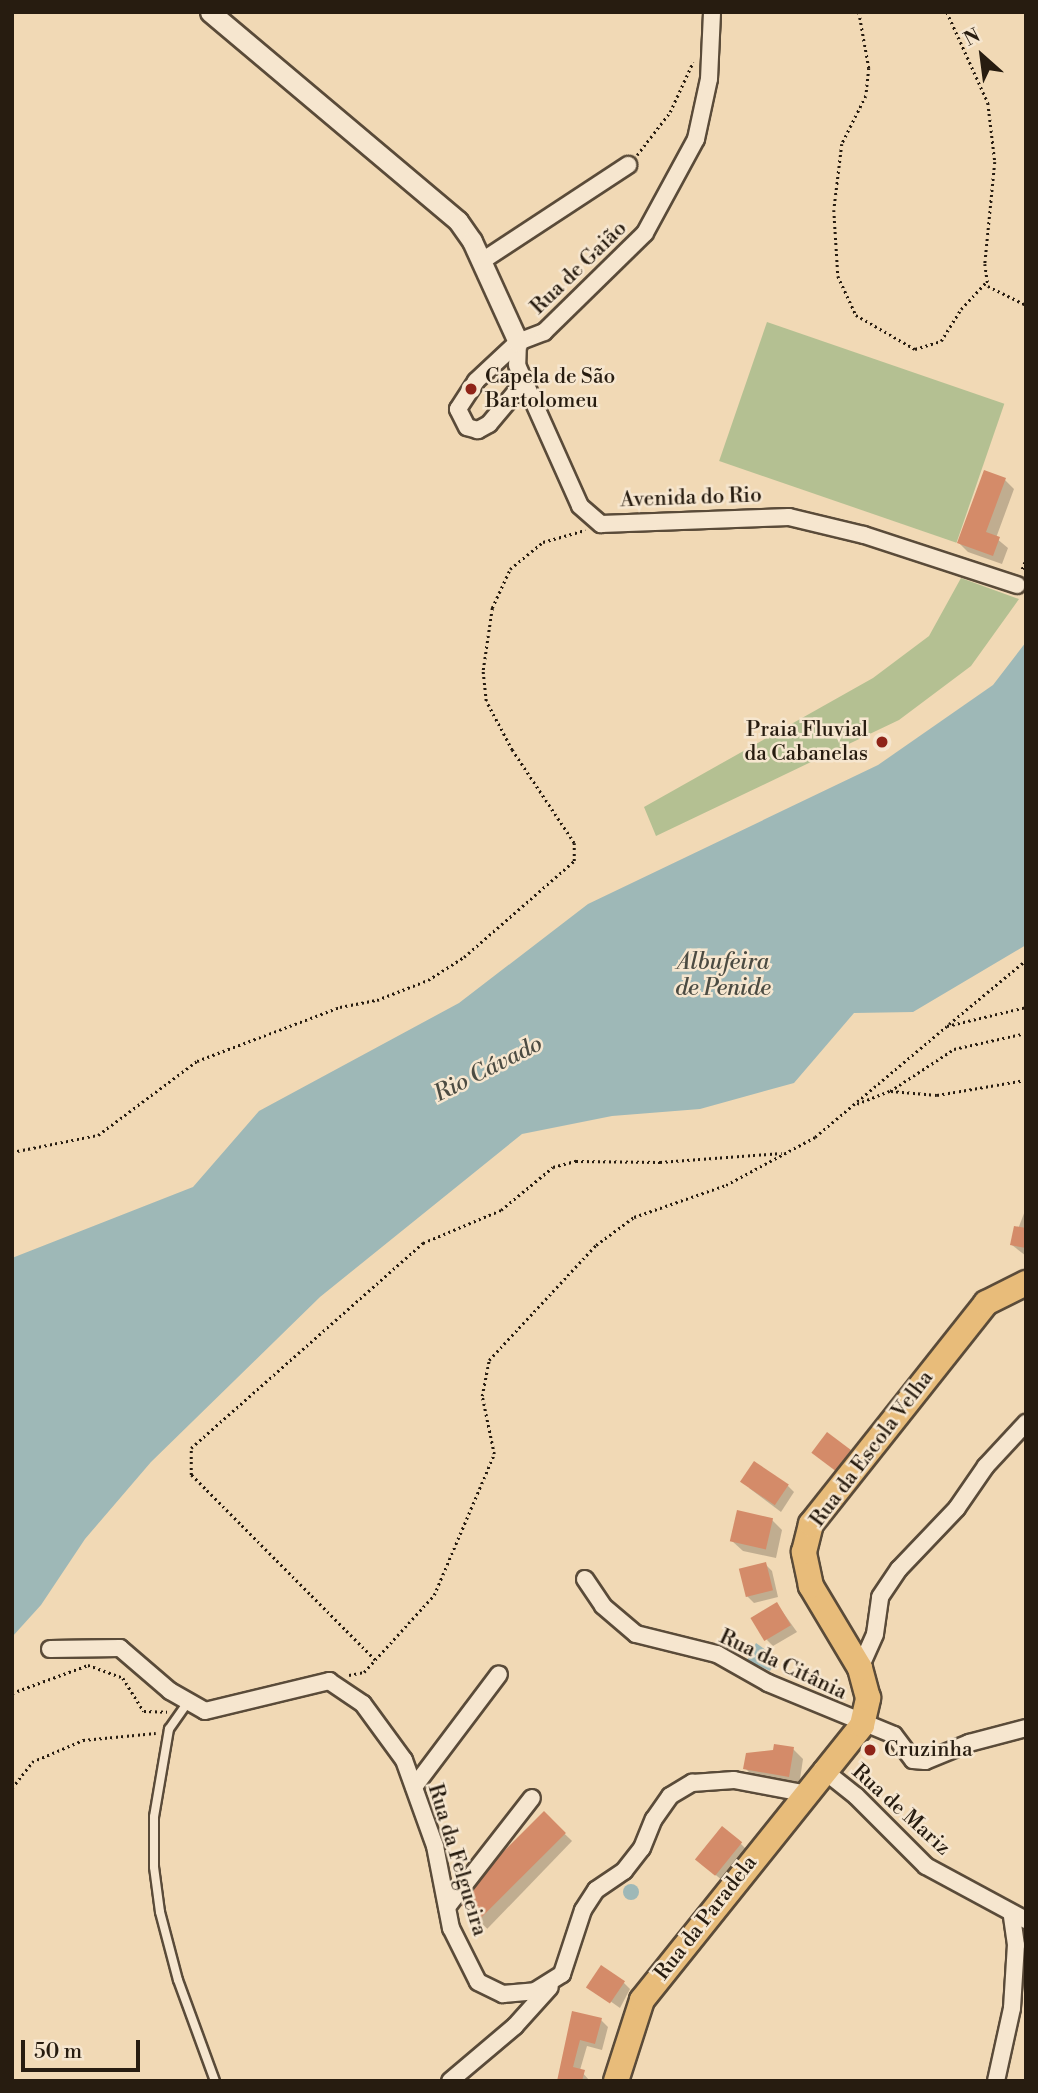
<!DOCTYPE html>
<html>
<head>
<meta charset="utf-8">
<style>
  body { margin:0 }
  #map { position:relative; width:1038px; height:2093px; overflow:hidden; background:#f1d9b5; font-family:"Libre Bodoni",serif }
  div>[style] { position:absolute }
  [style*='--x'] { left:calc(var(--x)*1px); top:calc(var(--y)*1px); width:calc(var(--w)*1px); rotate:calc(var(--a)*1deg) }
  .green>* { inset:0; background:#b4c092; transform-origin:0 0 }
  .water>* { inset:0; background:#9eb8b7 }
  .round { border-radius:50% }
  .shadow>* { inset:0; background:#0003; transform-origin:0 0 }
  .building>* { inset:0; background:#d48b69; transform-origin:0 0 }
  .path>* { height:2.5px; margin-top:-1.25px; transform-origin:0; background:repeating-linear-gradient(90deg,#271c10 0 2px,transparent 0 5.5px) }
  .roads { filter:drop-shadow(2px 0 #5a4b39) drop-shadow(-2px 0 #5a4b39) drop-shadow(0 2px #5a4b39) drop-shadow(0 -2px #5a4b39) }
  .service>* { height:8px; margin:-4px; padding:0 4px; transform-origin:4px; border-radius:4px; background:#f6e6cf }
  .minor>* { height:16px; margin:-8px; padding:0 8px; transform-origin:8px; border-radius:8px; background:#f6e6cf }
  .tertiary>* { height:19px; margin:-9.5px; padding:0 9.5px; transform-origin:9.5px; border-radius:9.5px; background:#f6e6cf }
  .primary>* { height:24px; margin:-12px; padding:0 12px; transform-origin:12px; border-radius:12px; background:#e8bc7a }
  .dots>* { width:19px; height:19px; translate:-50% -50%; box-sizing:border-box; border:4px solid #f6e6cf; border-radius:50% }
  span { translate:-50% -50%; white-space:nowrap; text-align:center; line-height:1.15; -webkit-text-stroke:5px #f6e6cf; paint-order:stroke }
  .street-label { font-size:21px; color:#271c10 }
  .poi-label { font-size:21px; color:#271c10 }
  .left { translate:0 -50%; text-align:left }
  .right { translate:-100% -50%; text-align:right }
  .water-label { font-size:23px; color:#4b4b42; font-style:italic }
  .frame { position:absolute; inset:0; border:14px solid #271c10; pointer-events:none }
  .north { position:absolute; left:947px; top:21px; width:70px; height:70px; -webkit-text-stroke:5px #f6e6cf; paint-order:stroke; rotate:332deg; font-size:19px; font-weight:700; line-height:28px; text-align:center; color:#271c10 }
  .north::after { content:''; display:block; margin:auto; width:24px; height:32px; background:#271c10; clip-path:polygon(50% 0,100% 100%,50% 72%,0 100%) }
  .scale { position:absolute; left:21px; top:2040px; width:119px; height:32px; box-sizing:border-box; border:4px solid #271c10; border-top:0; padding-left:9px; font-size:21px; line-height:24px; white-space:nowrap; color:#271c10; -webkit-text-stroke:5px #f6e6cf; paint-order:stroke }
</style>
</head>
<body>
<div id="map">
  <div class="green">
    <div style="left:767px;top:322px;width:251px;height:147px;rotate:19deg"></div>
    <div style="clip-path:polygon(961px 578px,1019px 599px,971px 666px,899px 720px,656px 836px,644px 807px,873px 678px,929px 636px)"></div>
  </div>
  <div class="water">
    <div style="clip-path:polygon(1026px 642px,1026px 945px,913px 1012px,854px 1013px,794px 1083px,700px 1109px,612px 1116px,522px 1134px,320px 1297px,151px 1462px,85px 1539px,41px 1605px,12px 1637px,12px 1258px,193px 1187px,259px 1111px,459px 1003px,588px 904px,878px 765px,993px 685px)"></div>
    <div style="clip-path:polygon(756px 1643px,777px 1658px,770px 1671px,747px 1660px)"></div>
    <div class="round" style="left:623px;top:1884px;width:16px;height:16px"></div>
  </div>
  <div class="shadow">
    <div style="clip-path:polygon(1005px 480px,1014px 489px,996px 538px,1008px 548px,1002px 564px,968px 552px,959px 543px)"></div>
    <div style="clip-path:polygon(1026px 1208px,1026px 1256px,1012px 1245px)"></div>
    <div style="clip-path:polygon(850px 1451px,856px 1458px,842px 1475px,820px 1458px)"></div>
    <div style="clip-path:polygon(788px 1486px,794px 1492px,781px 1512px,749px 1488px)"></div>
    <div style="clip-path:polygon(772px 1520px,782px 1530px,776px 1558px,743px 1551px,732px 1541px)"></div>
    <div style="clip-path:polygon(765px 1564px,772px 1571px,778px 1597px,754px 1603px,747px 1596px,741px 1571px)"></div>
    <div style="clip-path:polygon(777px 1604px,797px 1632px,773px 1646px,767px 1640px)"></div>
    <div style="clip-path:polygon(793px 1749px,803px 1759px,799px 1786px,755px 1778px,745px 1768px)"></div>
    <div style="left:544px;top:1814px;width:39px;height:122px;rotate:44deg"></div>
    <div style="clip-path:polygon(740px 1843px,747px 1850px,722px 1880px,703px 1865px)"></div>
    <div style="clip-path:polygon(624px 1983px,630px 1989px,620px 2008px,590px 1987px)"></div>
    <div style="clip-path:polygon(573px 2013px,601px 2020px,608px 2027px,602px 2050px,587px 2046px,580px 2070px,590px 2081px,561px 2081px)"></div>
  </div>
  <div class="building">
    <div style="clip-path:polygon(984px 470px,1006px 478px,986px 532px,1000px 537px,993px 556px,957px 543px)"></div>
    <div style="clip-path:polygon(1014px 1226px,1026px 1228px,1026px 1248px,1010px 1245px)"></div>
    <div style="left:827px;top:1432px;width:30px;height:26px;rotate:37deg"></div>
    <div style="left:754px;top:1461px;width:42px;height:25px;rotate:34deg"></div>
    <div style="left:737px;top:1510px;width:37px;height:32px;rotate:13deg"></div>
    <div style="left:766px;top:1562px;width:29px;height:28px;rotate:76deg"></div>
    <div style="left:777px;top:1602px;width:27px;height:31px;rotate:59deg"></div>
    <div style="clip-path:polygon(774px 1744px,794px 1747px,789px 1777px,743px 1769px,746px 1753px,773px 1750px)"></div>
    <div style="left:544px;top:1811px;width:31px;height:125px;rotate:45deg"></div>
    <div style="left:722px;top:1826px;width:26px;height:43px;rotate:39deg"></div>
    <div style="left:601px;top:1965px;width:29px;height:27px;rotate:34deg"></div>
    <div style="clip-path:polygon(572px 2011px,602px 2018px,595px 2044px,580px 2040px,573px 2067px,585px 2070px,582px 2081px,557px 2081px)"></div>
  </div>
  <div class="path">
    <div style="--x:859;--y:12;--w:57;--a:79.9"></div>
    <div style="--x:869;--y:68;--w:28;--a:96"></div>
    <div style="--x:866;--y:96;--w:54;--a:116.6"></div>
    <div style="--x:842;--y:144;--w:66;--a:96.9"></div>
    <div style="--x:834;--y:210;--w:66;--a:86.5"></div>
    <div style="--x:838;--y:276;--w:43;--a:65.2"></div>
    <div style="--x:856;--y:315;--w:68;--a:30"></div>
    <div style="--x:915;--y:349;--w:27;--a:-17"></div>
    <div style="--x:941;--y:341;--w:38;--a:-58"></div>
    <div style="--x:961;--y:309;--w:38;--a:-47"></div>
    <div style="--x:947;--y:12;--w:100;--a:65.7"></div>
    <div style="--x:988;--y:103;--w:59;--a:83.2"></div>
    <div style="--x:995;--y:162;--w:102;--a:95.6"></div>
    <div style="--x:985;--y:264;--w:22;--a:82"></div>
    <div style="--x:988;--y:286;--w:42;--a:26.6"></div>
    <div style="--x:637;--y:155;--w:54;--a:-52.5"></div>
    <div style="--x:670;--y:112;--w:55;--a:-65.3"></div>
    <div style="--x:1022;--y:569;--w:11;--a:-68"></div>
    <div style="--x:949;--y:1024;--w:100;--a:-39.7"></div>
    <div style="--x:891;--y:1091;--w:46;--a:5"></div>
    <div style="--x:937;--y:1095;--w:90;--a:-9.6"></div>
    <div style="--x:857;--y:1104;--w:35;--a:-22"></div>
    <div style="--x:890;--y:1091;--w:77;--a:-33.3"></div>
    <div style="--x:954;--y:1049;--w:74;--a:-12.5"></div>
    <div style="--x:12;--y:1152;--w:88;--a:-11.2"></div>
    <div style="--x:98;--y:1135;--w:124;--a:-36.8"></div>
    <div style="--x:197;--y:1061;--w:153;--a:-20.7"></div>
    <div style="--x:340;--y:1007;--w:38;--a:-11"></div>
    <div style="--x:377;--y:1000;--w:55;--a:-21.4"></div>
    <div style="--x:428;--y:980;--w:43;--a:-32.6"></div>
    <div style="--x:464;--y:957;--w:146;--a:-41.1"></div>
    <div style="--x:574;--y:861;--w:18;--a:-90"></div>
    <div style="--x:574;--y:843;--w:112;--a:-123.7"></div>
    <div style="--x:512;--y:750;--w:55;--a:-118"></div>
    <div style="--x:486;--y:701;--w:31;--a:-96"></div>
    <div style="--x:483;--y:670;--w:63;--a:-81.7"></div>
    <div style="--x:492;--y:608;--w:43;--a:-65.2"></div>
    <div style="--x:510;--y:569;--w:43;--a:-39.3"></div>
    <div style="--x:543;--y:542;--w:44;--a:-15.9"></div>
    <div style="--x:375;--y:1660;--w:261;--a:-134.8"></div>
    <div style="--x:191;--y:1475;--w:27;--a:-90"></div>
    <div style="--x:191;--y:1448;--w:310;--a:-41.5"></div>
    <div style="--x:423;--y:1243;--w:85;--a:-22.9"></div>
    <div style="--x:501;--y:1210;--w:67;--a:-39.6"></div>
    <div style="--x:553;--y:1167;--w:24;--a:-15"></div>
    <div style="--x:576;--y:1161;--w:84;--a:0.7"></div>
    <div style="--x:660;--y:1162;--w:122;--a:-4.2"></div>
    <div style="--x:349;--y:1675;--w:15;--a:-11"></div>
    <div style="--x:364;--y:1672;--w:104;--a:-47.7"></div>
    <div style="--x:434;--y:1595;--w:153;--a:-66.9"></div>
    <div style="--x:494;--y:1454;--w:59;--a:-101.7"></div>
    <div style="--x:482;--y:1396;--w:37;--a:-79"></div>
    <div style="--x:489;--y:1360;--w:157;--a:-47.1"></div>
    <div style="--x:596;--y:1245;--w:47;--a:-36.4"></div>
    <div style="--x:634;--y:1217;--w:97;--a:-19.2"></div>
    <div style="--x:726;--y:1185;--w:101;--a:-28.3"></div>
    <div style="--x:815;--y:1137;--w:172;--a:-40.1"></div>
    <div style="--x:947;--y:1026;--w:81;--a:-13.5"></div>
    <div style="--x:12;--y:1693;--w:81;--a:-20.2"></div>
    <div style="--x:88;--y:1665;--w:37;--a:20"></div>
    <div style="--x:123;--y:1678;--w:39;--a:58"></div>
    <div style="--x:144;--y:1711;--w:23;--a:2"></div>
    <div style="--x:12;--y:1788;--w:33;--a:-52"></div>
    <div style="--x:32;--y:1762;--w:56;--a:-23.3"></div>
    <div style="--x:83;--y:1740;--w:73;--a:-5.5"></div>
  </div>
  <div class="roads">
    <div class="service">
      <div style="--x:188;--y:1702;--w:33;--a:125"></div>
      <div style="--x:169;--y:1729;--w:89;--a:99.7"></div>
      <div style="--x:154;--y:1817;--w:50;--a:90"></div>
      <div style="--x:154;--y:1867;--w:45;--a:82.4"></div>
      <div style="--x:160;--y:1912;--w:70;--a:75.2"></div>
      <div style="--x:178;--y:1980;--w:108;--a:69.9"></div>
    </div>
    <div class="minor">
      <div style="--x:482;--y:261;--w:175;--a:-33.3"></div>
      <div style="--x:518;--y:342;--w:23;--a:92"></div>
      <div style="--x:517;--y:365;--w:154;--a:65.9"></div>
      <div style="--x:580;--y:506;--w:28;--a:41"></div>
      <div style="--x:601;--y:524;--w:188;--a:-2.1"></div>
      <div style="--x:789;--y:517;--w:77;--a:13.5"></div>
      <div style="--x:864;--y:535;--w:161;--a:18.1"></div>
      <div style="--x:525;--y:381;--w:56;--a:129.9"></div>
      <div style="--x:489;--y:424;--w:13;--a:151"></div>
      <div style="--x:478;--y:430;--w:11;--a:-165"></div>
      <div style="--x:467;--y:427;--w:20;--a:-117"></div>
      <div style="--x:458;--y:409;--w:33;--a:-57"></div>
      <div style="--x:476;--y:381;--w:57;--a:-42.9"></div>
      <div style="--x:518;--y:342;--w:28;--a:-21"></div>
      <div style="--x:544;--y:332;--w:141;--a:-44.4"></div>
      <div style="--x:645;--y:233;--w:107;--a:-61.5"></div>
      <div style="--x:696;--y:139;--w:61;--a:-77.8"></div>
      <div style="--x:709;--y:79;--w:67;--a:-87.4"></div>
      <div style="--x:585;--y:1579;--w:32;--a:56"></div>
      <div style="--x:603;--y:1606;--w:43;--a:40.3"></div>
      <div style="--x:636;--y:1634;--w:83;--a:13.9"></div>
      <div style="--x:717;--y:1654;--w:59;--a:29.6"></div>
      <div style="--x:768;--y:1683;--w:136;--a:22.4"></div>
      <div style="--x:894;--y:1735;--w:31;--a:53"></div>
      <div style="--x:913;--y:1760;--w:12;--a:5"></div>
      <div style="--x:925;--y:1761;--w:48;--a:-22.2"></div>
      <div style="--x:969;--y:1743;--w:59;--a:-14.7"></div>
      <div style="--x:50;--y:1649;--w:70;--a:-0.8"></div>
      <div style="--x:120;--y:1648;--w:66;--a:40.7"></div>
      <div style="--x:170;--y:1691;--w:40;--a:29.7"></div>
      <div style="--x:205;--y:1711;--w:128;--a:-13.6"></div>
      <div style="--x:329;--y:1681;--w:41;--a:34.1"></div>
      <div style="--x:363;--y:1704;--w:69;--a:53.8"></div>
      <div style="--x:404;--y:1760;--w:91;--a:70.2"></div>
      <div style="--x:435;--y:1846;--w:84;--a:79"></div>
      <div style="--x:451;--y:1928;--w:60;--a:63.4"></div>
      <div style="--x:478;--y:1982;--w:28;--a:26"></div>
      <div style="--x:503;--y:1994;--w:32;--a:-5"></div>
      <div style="--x:535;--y:1991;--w:32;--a:-32"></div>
      <div style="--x:562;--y:1974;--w:67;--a:-71.8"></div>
      <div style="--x:583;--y:1910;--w:24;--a:-57"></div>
      <div style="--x:596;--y:1890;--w:34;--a:-34"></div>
      <div style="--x:624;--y:1871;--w:29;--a:-52"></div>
      <div style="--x:642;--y:1848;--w:31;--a:-68"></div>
      <div style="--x:654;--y:1819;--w:28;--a:-55"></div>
      <div style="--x:670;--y:1796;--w:26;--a:-31"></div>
      <div style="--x:692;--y:1783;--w:42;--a:-4.1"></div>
      <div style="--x:734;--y:1780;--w:70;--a:10.7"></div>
      <div style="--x:860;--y:1668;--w:37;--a:-66"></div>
      <div style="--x:875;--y:1634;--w:37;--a:-82"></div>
      <div style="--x:880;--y:1597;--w:34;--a:-56"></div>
      <div style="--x:899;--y:1569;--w:84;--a:-46.4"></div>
      <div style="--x:957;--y:1508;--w:51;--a:-55.4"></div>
      <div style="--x:986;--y:1466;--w:59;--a:-47.1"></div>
      <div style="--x:822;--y:1769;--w:43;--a:38.5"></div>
      <div style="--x:856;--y:1796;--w:99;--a:45"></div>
      <div style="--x:926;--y:1866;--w:114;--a:28.4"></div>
      <div style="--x:414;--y:1787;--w:141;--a:-53"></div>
      <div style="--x:447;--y:1907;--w:138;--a:-52.1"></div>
      <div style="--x:450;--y:2081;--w:85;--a:-40.2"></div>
      <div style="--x:515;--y:2026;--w:52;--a:-48.1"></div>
      <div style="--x:996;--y:2081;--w:75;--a:-77.6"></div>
      <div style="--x:1012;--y:2008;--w:63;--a:-86.4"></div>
      <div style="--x:1016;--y:1945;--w:29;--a:-98"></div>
    </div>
    <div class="tertiary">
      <div style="--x:210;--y:12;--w:324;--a:40.1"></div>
      <div style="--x:458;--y:221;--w:24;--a:55"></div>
      <div style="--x:472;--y:241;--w:111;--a:65.5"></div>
    </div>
    <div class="primary">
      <div style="--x:616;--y:2081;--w:85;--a:-72.2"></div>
      <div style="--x:642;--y:2000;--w:352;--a:-51.3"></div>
      <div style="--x:862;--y:1725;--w:28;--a:-77"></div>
      <div style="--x:868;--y:1698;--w:31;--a:-105"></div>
      <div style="--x:860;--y:1668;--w:96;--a:-120.9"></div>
      <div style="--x:811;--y:1586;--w:35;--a:-102"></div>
      <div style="--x:804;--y:1552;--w:29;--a:-76"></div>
      <div style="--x:811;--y:1524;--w:282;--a:-51.6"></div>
      <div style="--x:986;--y:1303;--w:45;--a:-26.6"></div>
    </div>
  </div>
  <div class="dots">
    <div style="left:471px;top:389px;background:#8f2418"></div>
    <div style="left:882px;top:742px;background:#8f2418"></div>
    <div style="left:870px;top:1750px;background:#8f2418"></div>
  </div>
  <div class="street-label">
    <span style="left:579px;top:268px;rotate:-44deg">Rua de Gaião</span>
    <span style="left:691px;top:498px;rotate:-2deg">Avenida do Rio</span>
    <span style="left:872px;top:1449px;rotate:-53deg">Rua da Escola Velha</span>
    <span style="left:783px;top:1665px;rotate:25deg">Rua da Citânia</span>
    <span style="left:901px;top:1810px;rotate:42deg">Rua de Mariz</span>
    <span style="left:457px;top:1860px;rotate:73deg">Rua da Felgueira</span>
    <span style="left:706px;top:1918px;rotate:-52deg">Rua da Paradela</span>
  </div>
  <div class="poi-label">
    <span class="left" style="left:485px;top:389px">Capela de São<br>Bartolomeu</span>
    <span class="right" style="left:868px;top:742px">Praia Fluvial<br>da Cabanelas</span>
    <span class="left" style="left:884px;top:1750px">Cruzinha</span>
  </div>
  <div class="water-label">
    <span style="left:723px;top:975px">Albufeira<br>de Penide</span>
    <span style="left:488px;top:1069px;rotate:-27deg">Rio Cávado</span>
  </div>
  <div class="frame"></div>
  <div class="north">N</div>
  <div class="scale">50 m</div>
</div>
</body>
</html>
